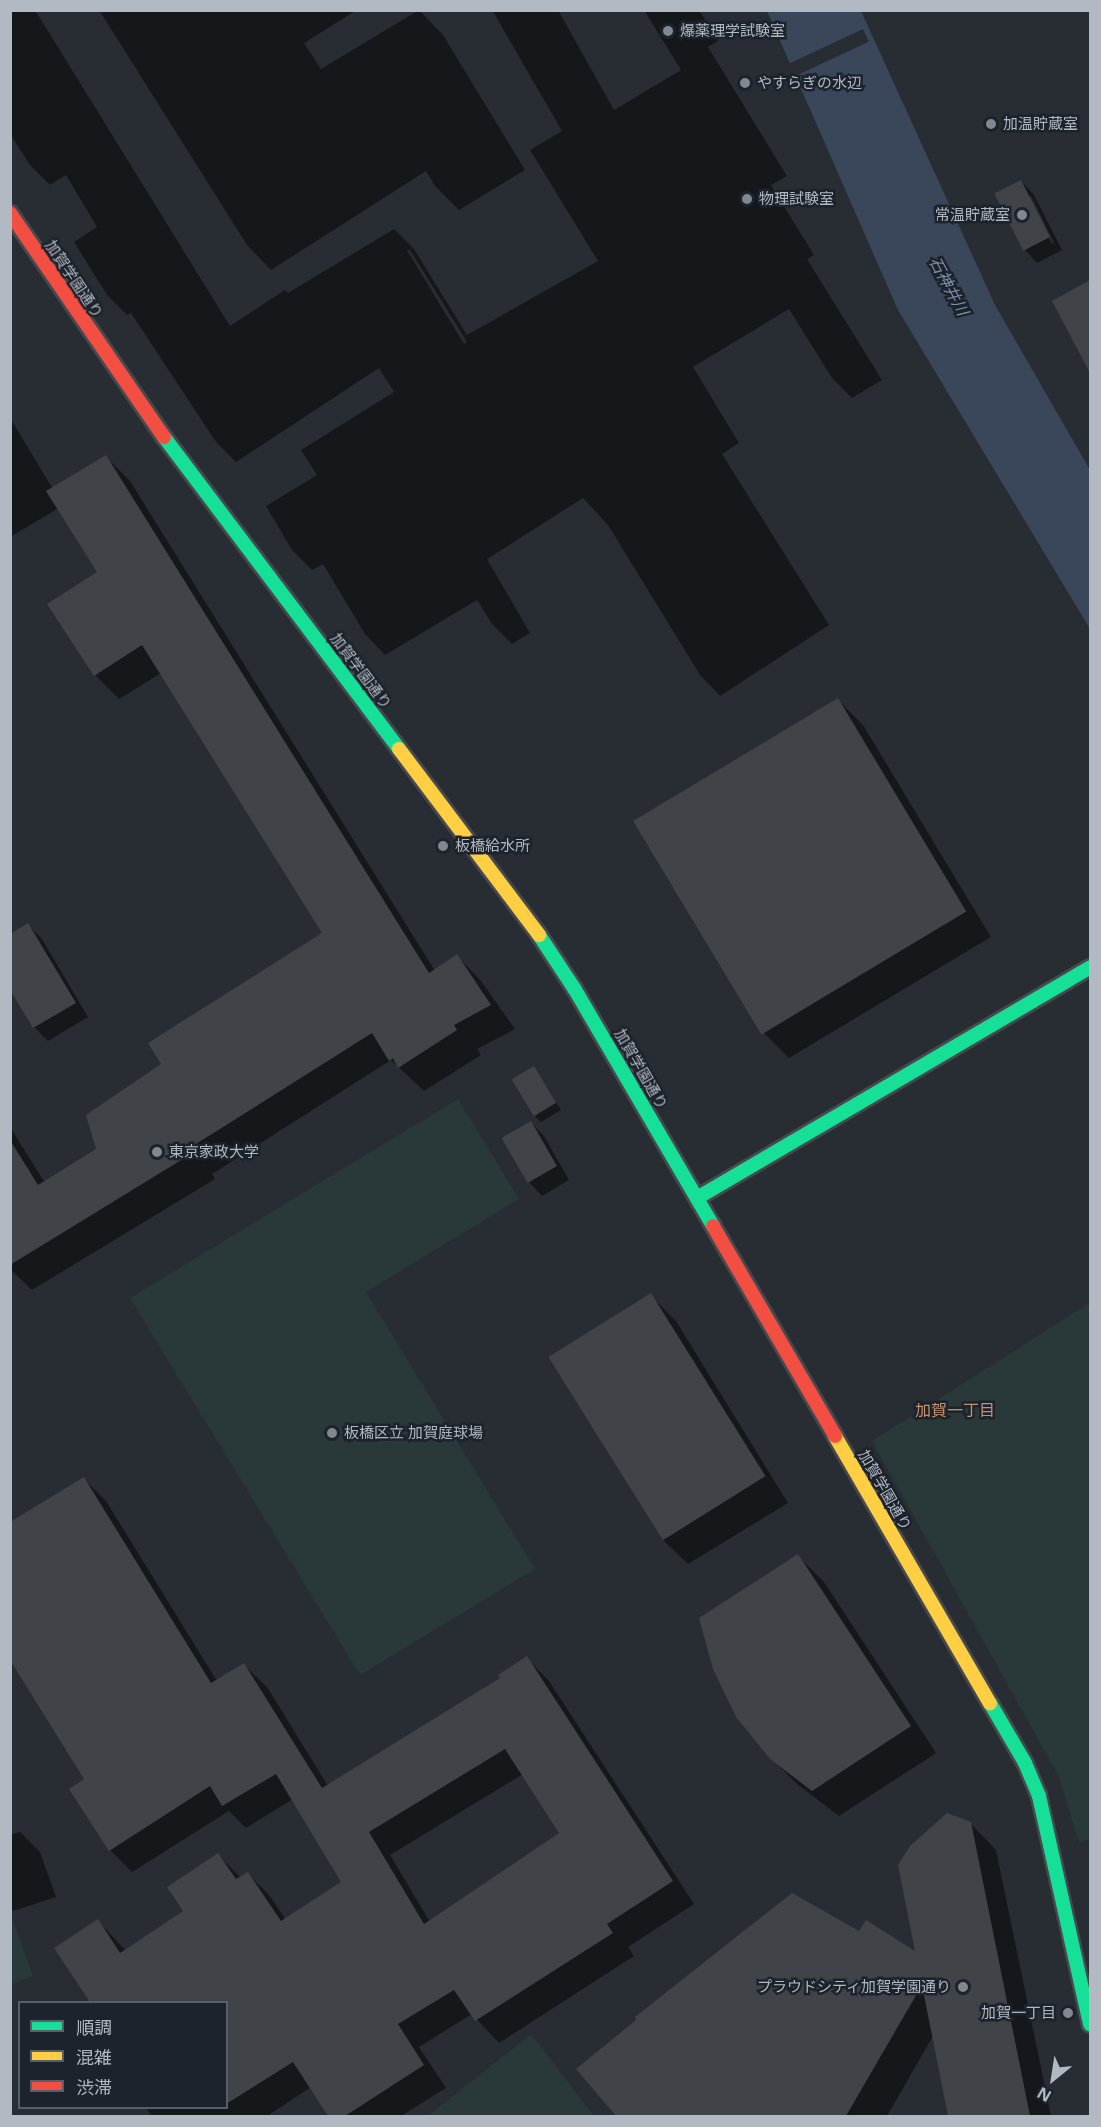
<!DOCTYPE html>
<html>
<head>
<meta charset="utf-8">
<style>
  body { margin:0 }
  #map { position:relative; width:1101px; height:2127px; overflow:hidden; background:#282d33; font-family:"Noto Sans","Noto Sans JP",sans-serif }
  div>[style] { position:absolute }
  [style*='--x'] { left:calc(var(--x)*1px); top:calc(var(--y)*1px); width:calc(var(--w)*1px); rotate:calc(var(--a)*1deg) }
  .green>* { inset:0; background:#293839 }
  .water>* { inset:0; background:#3a475a }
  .pier>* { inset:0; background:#282d33; transform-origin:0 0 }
  .shadow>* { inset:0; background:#0007 }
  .building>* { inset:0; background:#404449; transform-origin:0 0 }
  .roads { filter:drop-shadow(2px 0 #46494e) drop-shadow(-2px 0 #46494e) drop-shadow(0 2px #46494e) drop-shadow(0 -2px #46494e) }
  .fast>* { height:14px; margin:-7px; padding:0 7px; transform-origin:7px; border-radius:7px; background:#16e098 }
  .slow>* { height:14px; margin:-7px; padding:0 7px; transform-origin:7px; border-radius:7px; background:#ffcf43 }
  .jam>* { height:14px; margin:-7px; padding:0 7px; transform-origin:7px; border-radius:7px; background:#f24e42 }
  .dots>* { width:16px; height:16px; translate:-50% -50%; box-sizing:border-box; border:3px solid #1d232c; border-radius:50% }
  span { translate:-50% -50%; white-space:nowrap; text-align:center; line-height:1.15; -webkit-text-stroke:5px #1d232c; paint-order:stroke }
  .poi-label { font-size:15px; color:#b3b9c3 }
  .left { translate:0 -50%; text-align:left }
  .right { translate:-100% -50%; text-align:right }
  .street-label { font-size:15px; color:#b3b9c3 }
  .water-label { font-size:16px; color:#7e90a8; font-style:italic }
  .neighbourhood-label { font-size:16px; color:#c5926c }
  .frame { position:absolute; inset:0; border:12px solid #b3b9c3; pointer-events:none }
  .legend { position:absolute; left:18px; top:2001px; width:210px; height:108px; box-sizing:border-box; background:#1d232c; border:2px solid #595f68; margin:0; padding:8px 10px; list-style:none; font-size:18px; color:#b3b9c3 }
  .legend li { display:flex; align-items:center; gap:12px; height:30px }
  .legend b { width:30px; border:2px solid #595f68 }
  .north { position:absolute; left:1023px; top:2049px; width:60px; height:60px; -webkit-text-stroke:4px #1d232c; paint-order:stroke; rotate:210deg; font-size:16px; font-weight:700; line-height:24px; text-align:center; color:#b3b9c3 }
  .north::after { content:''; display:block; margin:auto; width:21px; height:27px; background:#b3b9c3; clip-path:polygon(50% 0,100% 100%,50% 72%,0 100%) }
</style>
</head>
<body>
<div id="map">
  <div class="green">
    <div style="clip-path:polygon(458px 1099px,519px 1199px,366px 1292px,535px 1569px,360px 1675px,130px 1298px)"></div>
    <div style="clip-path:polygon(1088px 1304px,1090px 1308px,1090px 1839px,1079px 1843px,1059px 1777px,872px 1441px)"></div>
    <div style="clip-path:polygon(10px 1912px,33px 1976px,11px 1984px,10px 1984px)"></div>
    <div style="clip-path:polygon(531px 2034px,594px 2116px,428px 2116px)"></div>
  </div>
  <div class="water">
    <div style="clip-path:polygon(767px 11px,861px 11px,995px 305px,1090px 470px,1090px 629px,898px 310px)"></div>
  </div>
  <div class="pier">
    <div style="left:863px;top:29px;width:14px;height:82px;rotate:65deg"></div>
  </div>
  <div class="shadow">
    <div style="clip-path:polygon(evenodd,10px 10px,35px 10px,230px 326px,285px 290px,288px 293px,394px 229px,414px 249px,467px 335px,598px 261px,530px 150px,562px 131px,492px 10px,558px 10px,614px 110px,681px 70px,644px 10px,699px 10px,718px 41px,708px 47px,787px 176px,771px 185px,814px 255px,807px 259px,882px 380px,852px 398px,832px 378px,789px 309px,693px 367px,739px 443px,722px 454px,829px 625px,720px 696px,700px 675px,608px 525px,583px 498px,487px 559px,530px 633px,512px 644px,492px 624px,477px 600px,385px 655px,365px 634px,323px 564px,312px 570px,292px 550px,266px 506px,317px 475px,301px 450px,394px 392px,379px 368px,236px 462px,216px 442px,131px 313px,127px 315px,107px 295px,74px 242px,97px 227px,66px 175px,50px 185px,30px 165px,10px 134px,10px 10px,407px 250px,410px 250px,467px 342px,464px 344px,407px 250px)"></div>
    <div style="clip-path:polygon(99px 10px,357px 10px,304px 43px,321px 69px,419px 10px,443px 35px,525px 170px,459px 210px,435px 186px,426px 171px,271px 270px,247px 245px)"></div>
    <div style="clip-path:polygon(evenodd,1021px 181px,1034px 195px,1062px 250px,1037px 263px,1024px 249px,1021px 181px,1027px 196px,1031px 196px,1054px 243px,1052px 244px,1027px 196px)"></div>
    <div style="clip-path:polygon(1090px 282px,1090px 370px,1054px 301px)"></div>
    <div style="clip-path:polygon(10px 418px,53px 489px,105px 456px,130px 481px,435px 971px,457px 956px,481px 981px,515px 1029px,477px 1049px,481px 1055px,424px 1091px,391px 1060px,212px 1174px,215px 1179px,32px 1290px,10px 1269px,10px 1127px,45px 1183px,98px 1150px,164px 1064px,324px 934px,161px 673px,119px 699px,95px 675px,99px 572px,59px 508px,10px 537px)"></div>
    <div style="clip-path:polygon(838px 700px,863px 725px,991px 937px,789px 1058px,763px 1032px)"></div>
    <div style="clip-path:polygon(28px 925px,42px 939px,88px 1017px,48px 1041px,34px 1027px)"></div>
    <div style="clip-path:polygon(534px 1068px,561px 1110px,541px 1122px,534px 1115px)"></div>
    <div style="clip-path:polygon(531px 1123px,544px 1136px,569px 1180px,542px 1196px,529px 1182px,503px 1138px)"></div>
    <div style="clip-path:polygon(650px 1295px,676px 1321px,788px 1503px,688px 1564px,662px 1539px,550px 1357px)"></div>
    <div style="clip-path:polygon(evenodd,84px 1479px,106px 1501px,217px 1681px,244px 1665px,267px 1687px,328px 1786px,502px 1679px,527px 1658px,549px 1681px,694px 1904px,628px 1947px,634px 1956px,499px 2043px,472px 2014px,419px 2047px,446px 2088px,401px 2116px,330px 2116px,311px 2087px,267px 2116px,152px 2116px,146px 2108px,226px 2108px,226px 2002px,92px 2002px,56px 1948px,98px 1921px,126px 1951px,186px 1911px,218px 1855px,241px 1878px,247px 1873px,270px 1896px,286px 1920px,343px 1882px,293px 1799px,246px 1828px,229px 1811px,132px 1872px,110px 1850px,86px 1780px,84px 1479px,523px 1774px,561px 1833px,430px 1922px,390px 1855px,523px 1774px)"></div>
    <div style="clip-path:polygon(798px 1556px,824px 1582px,936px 1753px,839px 1816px,797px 1784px,771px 1758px)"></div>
    <div style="clip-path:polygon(970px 1823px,996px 1850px,1051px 2116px,949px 2116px,933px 2036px,887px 2116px,618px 2116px,578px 2069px,860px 1933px,917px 1954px)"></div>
    <div style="clip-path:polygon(20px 1832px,40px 1852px,56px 1897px,10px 1912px,10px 1835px)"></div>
  </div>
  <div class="building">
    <div style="left:1021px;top:180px;width:64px;height:30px;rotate:63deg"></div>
    <div style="clip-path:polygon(1090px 280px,1090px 373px,1052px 301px)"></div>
    <div style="clip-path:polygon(106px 455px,429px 973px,457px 954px,491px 1005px,454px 1025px,457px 1030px,398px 1068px,393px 1058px,389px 1061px,372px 1033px,188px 1149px,191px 1154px,10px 1265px,10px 1140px,38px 1185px,96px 1149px,86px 1115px,161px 1064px,148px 1043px,322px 933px,142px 645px,94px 676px,47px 604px,97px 572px,46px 491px)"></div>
    <div style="left:838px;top:698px;width:249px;height:239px;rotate:59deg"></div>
    <div style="clip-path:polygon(28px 923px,76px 1003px,33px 1028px,10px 990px,10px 934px)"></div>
    <div style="left:534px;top:1066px;width:43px;height:26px;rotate:59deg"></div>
    <div style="left:531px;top:1121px;width:52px;height:34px;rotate:60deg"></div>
    <div style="left:651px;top:1293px;width:216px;height:121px;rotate:58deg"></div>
    <div style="clip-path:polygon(evenodd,84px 1477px,211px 1683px,244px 1663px,322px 1788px,500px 1678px,498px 1675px,527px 1656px,673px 1881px,607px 1924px,613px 1933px,475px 2021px,454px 1990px,398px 2024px,424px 2065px,345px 2116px,328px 2116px,293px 2062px,226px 2104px,226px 2002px,90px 2002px,54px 1948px,98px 1919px,120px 1953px,183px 1911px,167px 1887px,218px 1853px,236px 1879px,248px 1872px,281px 1921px,341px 1882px,276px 1774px,222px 1806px,210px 1786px,109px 1851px,69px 1789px,84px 1779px,10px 1660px,10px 1522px,84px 1477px,505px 1749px,559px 1833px,424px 1924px,369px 1832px,505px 1749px)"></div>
    <div style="clip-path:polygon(798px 1554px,911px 1726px,812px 1791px,770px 1759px,736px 1717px,713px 1669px,699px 1618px)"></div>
    <div style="clip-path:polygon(947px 1813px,971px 1822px,1030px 2116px,948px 2116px,922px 1985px,846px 2116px,616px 2116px,576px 2069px,636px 2020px,635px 2017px,792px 1893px,859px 1931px,866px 1920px,915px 1951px,898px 1865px,910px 1846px)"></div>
  </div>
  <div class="roads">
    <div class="fast">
      <div style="--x:164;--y:437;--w:391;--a:53"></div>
      <div style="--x:539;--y:935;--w:64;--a:56.6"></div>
      <div style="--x:574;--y:988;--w:276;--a:59.7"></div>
      <div style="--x:697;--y:1198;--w:456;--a:-30.4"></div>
      <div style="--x:990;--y:1703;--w:69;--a:59.7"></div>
      <div style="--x:1025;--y:1763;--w:36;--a:67"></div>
      <div style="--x:1039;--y:1796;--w:234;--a:77.4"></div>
    </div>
    <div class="slow">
      <div style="--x:399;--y:749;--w:233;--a:53"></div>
      <div style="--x:835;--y:1436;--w:309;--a:59.9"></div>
    </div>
    <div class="jam">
      <div style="--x:10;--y:213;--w:272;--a:55.5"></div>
      <div style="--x:713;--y:1226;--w:243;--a:59.8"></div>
    </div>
  </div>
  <div class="dots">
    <div style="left:668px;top:31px;background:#828891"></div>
    <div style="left:745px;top:83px;background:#828891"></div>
    <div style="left:991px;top:124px;background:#828891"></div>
    <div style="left:747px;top:199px;background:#828891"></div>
    <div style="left:1022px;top:215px;background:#828891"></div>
    <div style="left:443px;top:846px;background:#828891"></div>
    <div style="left:157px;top:1152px;background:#828891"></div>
    <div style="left:332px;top:1433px;background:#828891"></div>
    <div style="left:963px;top:1987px;background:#828891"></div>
    <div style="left:1068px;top:2013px;background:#828891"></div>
  </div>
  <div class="poi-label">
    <span class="left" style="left:680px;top:31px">爆薬理学試験室</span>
    <span class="left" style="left:757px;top:83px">やすらぎの水辺</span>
    <span class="left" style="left:1003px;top:124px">加温貯蔵室</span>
    <span class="left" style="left:759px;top:199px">物理試験室</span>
    <span class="right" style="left:1010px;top:215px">常温貯蔵室</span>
    <span class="left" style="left:455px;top:846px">板橋給水所</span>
    <span class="left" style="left:169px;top:1152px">東京家政大学</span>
    <span class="left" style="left:344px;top:1433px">板橋区立 加賀庭球場</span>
    <span class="right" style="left:951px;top:1987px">プラウドシティ加賀学園通り</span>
    <span class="right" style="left:1056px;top:2013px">加賀一丁目</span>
  </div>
  <div class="street-label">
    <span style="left:74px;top:279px;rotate:56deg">加賀学園通り</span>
    <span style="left:361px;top:671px;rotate:53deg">加賀学園通り</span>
    <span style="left:641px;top:1069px;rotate:60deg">加賀学園通り</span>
    <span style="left:885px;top:1490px;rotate:60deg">加賀学園通り</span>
  </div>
  <div class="water-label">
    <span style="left:949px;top:286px;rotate:62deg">石神井川</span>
  </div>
  <div class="neighbourhood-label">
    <span style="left:955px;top:1410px">加賀一丁目</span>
  </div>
  <div class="frame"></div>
  <ul class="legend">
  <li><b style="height:8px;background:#16e098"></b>順調</li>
  <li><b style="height:8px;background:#ffcf43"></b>混雑</li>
  <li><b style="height:8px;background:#f24e42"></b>渋滞</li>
  </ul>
  <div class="north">N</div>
</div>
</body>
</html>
